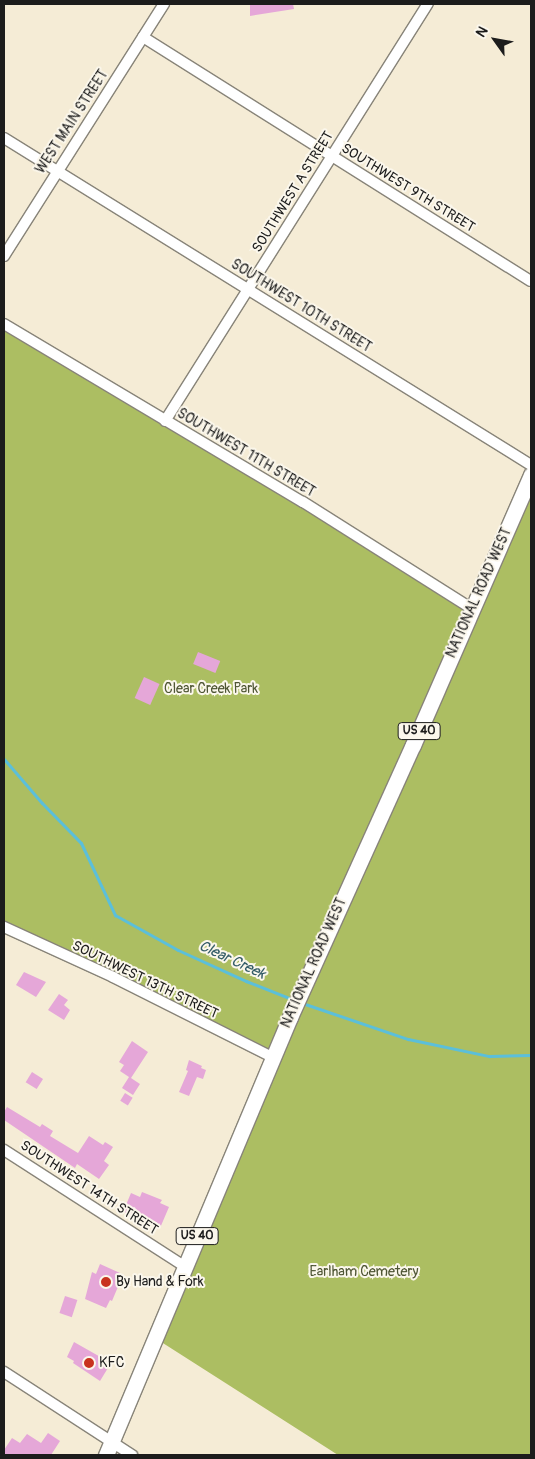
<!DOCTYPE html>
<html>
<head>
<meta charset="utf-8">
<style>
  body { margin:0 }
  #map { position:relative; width:535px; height:1459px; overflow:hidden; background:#f5ecd6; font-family:Pangolin,sans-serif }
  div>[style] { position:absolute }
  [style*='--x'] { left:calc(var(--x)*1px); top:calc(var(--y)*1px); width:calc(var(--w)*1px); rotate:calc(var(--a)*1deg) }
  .green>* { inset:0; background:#acbe62 }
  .stream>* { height:3px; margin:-1.5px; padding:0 1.5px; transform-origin:1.5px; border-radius:1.5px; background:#5bbfda }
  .building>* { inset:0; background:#e5a7d8; transform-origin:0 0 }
  .roads { filter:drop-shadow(1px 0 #888479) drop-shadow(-1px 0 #888479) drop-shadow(0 1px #888479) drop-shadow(0 -1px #888479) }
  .minor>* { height:10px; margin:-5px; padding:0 5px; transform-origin:5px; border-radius:5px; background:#fff }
  .primary>* { height:15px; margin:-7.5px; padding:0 7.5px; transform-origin:7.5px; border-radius:7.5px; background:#fff }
  .dots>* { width:14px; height:14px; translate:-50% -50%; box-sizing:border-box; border:2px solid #fbf7ec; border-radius:50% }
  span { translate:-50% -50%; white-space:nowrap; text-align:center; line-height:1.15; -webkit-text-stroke:4px #fbf7ec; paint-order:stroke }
  .shield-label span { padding:1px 4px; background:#fbf7ec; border:1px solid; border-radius:4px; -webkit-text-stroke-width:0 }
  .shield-label { font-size:12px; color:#1c1c1c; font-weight:700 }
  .street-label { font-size:14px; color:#1c1c1c }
  .park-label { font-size:14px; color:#4e5534 }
  .poi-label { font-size:14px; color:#1c1c1c }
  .left { translate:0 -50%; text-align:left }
  .water-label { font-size:15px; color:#355d68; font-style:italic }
  .frame { position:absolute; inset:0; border:5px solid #1c1c1c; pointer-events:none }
  .north { position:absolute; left:470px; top:15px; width:50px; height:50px; -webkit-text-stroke:4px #fbf7ec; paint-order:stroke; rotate:302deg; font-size:14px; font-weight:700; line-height:20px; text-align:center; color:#1c1c1c }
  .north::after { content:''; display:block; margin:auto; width:18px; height:22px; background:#1c1c1c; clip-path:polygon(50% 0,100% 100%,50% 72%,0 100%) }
</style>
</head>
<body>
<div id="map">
  <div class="green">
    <div style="clip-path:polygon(4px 324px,472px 609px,531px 475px,531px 1455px,338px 1455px,155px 1338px,273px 1058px,4px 927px)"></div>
  </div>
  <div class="stream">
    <div style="--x:4;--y:759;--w:58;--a:49.2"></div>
    <div style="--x:42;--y:803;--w:56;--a:45.7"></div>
    <div style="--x:81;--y:843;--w:80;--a:64.7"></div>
    <div style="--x:115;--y:915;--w:72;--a:29.1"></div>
    <div style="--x:178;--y:950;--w:75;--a:24.5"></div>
    <div style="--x:246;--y:981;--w:52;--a:21.6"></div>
    <div style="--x:302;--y:1003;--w:112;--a:18.8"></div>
    <div style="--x:408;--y:1039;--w:83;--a:11.9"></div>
    <div style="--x:489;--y:1056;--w:42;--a:-1.4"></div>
  </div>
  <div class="building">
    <div style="clip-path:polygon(250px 4px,293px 4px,294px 9px,250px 16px)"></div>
    <div style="left:198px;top:652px;width:24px;height:13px;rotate:22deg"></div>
    <div style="left:144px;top:677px;width:17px;height:23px;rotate:24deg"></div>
    <div style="clip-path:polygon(24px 972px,46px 982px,36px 997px,16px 985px)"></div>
    <div style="clip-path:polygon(59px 994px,68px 1000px,64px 1005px,70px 1010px,64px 1020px,48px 1010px)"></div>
    <div style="clip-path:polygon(132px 1041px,148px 1052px,131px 1078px,140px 1084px,133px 1095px,122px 1088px,129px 1077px,120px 1071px,124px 1065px,119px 1062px)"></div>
    <div style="clip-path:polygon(189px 1060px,202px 1066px,201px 1068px,206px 1070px,203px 1079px,197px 1077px,189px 1096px,179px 1092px,188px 1071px,186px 1070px)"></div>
    <div style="left:32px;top:1072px;width:13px;height:12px;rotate:32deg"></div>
    <div style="left:125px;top:1093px;width:9px;height:9px;rotate:32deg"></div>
    <div style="clip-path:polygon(7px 1107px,40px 1127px,42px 1124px,53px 1131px,50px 1136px,78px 1153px,89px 1136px,103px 1145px,105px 1142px,113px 1147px,104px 1161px,109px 1165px,99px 1179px,77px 1164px,75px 1168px,4px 1120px,4px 1112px)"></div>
    <div style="clip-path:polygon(142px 1192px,162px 1200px,160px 1203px,169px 1207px,160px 1228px,123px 1212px,131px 1193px,140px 1197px)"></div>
    <div style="clip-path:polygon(100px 1264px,120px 1273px,117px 1280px,120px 1282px,112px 1301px,110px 1300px,106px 1308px,85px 1299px,92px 1272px,96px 1274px)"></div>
    <div style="left:65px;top:1296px;width:13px;height:18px;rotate:18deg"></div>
    <div style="clip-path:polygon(74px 1342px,111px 1363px,100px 1381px,73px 1363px,74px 1361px,67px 1357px)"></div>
    <div style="clip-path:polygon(48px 1433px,60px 1441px,51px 1455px,4px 1455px,4px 1450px,12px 1438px,20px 1443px,27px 1434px,41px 1443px)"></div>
  </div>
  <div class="roads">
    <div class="minor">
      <div style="--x:143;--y:37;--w:458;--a:32.2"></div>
      <div style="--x:4;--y:138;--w:620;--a:31.82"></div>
      <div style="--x:4;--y:256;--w:299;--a:-57.6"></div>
      <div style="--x:4;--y:324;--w:348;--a:30.8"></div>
      <div style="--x:303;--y:502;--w:200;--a:32.3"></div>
      <div style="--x:165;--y:421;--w:493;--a:-57.8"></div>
      <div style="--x:4;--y:927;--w:120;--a:24.6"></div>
      <div style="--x:113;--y:977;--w:180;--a:26.7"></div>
      <div style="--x:4;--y:1150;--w:214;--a:32.8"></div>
      <div style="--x:4;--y:1372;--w:153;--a:33"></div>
    </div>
    <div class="primary">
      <div style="--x:106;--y:1455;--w:475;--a:-67.2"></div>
      <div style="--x:290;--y:1017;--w:299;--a:-65.7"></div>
      <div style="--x:413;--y:745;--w:295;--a:-66.4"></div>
    </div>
  </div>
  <div class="dots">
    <div style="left:106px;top:1282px;background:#c8321e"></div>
    <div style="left:89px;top:1363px;background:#c8321e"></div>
  </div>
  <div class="shield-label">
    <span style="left:419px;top:731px">US 40</span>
    <span style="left:197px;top:1236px">US 40</span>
  </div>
  <div class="street-label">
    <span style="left:72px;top:122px;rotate:-57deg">WEST MAIN STREET</span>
    <span style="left:408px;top:188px;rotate:32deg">SOUTHWEST 9TH STREET</span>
    <span style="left:293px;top:192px;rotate:-58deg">SOUTHWEST A STREET</span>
    <span style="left:301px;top:306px;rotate:32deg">SOUTHWEST 10TH STREET</span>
    <span style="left:246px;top:453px;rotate:31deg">SOUTHWEST 11TH STREET</span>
    <span style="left:479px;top:593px;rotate:-66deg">NATIONAL ROAD WEST</span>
    <span style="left:314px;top:963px;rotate:-66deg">NATIONAL ROAD WEST</span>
    <span style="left:145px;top:980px;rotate:26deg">SOUTHWEST 13TH STREET</span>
    <span style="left:89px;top:1188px;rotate:33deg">SOUTHWEST 14TH STREET</span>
  </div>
  <div class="park-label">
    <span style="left:211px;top:689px">Clear Creek Park</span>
    <span style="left:364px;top:1272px">Earlham Cemetery</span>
  </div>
  <div class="poi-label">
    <span class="left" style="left:116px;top:1282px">By Hand &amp; Fork</span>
    <span class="left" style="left:99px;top:1363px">KFC</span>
  </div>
  <div class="water-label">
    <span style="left:232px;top:960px;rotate:25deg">Clear Creek</span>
  </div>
  <div class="frame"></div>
  <div class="north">N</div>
</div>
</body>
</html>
